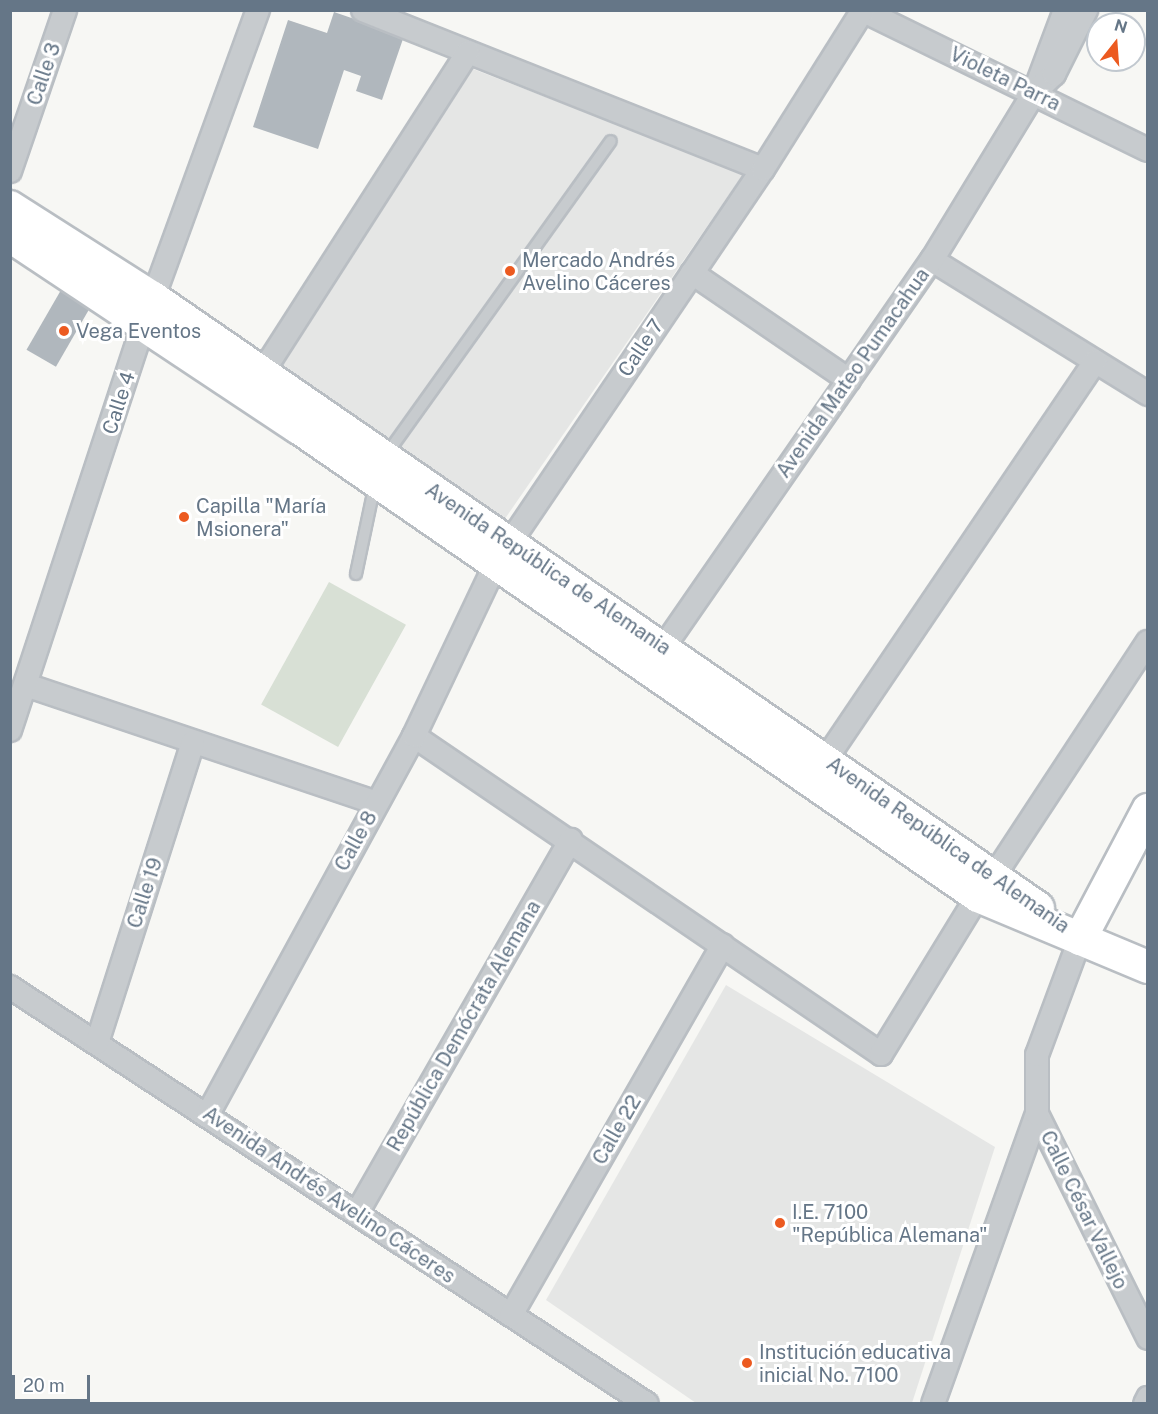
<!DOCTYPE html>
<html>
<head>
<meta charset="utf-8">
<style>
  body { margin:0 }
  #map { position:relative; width:1158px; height:1414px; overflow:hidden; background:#f7f7f4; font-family:"Public Sans",sans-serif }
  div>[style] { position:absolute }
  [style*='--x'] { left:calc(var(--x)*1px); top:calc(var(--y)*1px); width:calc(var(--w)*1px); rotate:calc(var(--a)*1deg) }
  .built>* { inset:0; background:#e5e6e5 }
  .green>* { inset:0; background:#d8e0d5; transform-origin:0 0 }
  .building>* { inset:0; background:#b0b7bd; transform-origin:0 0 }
  .roads { filter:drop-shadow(2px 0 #b9bec3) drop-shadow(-2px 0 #b9bec3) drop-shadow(0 2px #b9bec3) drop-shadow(0 -2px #b9bec3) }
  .lane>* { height:10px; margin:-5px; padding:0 5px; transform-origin:5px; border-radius:5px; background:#c7cbce }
  .street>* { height:22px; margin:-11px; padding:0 11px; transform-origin:11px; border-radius:11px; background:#c7cbce }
  .secondary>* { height:32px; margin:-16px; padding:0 16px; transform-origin:16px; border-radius:16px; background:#fff }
  .dots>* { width:16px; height:16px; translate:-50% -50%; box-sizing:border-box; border:3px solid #fff; border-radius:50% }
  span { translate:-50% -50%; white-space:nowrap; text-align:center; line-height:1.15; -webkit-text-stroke:6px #fff; paint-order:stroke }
  .street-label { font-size:20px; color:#657687 }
  .poi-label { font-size:20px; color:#657687 }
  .left { translate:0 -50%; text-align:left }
  .frame { position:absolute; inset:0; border:12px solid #657687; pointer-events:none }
  .north { position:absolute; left:1086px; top:12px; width:60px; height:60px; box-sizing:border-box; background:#fff; border:2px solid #c1c8cf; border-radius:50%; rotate:17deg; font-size:16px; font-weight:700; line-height:24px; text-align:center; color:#657687 }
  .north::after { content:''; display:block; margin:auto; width:21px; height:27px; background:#ec5a20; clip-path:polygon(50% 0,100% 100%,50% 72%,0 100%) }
  .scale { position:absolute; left:12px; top:1375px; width:78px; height:27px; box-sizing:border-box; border:3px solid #657687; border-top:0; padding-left:8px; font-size:18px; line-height:21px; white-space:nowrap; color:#657687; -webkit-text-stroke:4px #fff; paint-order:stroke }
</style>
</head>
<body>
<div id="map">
  <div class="built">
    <div style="clip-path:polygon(473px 69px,744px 173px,502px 523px,281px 368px)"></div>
    <div style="clip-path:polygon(726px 985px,995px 1147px,912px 1403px,696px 1403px,546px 1300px)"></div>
  </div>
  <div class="green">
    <div style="left:329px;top:582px;width:88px;height:140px;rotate:29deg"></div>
  </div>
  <div class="building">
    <div style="clip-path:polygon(334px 12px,404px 36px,382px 100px,356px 91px,361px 76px,344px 70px,318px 149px,253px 127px,288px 20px,327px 33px)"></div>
    <div style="left:61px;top:290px;width:34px;height:69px;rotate:30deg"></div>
  </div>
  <div class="roads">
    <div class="lane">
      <div style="--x:386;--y:455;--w:386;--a:-54.4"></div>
      <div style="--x:356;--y:574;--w:92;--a:-78.1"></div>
    </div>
    <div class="street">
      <div style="--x:363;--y:10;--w:430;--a:21.7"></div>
      <div style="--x:862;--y:10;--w:318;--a:26.1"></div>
      <div style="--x:1034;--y:93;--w:89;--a:-69.5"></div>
      <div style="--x:10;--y:171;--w:170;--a:-71.1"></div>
      <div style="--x:932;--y:260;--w:254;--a:31.8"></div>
      <div style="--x:692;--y:273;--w:190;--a:34.3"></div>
      <div style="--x:262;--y:373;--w:381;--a:-57.3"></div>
      <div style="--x:663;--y:648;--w:472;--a:-55.3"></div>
      <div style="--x:932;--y:260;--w:196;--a:-58.6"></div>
      <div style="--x:1034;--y:93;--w:28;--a:-44"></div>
      <div style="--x:1054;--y:74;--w:72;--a:-63.4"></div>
      <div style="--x:26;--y:685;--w:370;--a:18.6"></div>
      <div style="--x:10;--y:730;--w:428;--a:-71.8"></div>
      <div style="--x:144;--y:323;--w:333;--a:-70"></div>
      <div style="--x:414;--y:736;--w:565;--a:34.25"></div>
      <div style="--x:881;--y:1054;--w:185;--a:-58.5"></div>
      <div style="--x:826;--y:759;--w:480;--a:-55.9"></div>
      <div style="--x:994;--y:876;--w:280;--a:-56.7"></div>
      <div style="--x:10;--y:987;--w:761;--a:33.21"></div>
      <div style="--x:97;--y:1043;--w:316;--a:-72.3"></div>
      <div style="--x:208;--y:1114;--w:430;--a:-61.4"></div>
      <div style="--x:414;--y:736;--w:191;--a:-64.6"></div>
      <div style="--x:496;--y:563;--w:476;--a:-55.9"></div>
      <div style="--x:763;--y:169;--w:188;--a:-57.8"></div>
      <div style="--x:1037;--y:1114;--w:250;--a:63.6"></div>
      <div style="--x:357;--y:1213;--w:430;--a:-60.2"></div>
      <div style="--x:511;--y:1315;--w:426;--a:-60.2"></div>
      <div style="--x:933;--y:1404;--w:308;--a:-70.3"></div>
      <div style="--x:1037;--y:1114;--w:59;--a:-90"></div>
      <div style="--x:1037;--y:1055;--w:124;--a:-69.7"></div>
      <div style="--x:1145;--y:1404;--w:7;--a:-63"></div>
    </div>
    <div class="secondary">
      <div style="--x:10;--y:207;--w:169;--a:32.5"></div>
      <div style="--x:153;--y:298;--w:1075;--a:34.58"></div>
      <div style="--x:10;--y:236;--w:346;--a:33.6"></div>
      <div style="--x:298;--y:427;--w:826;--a:34.59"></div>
      <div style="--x:978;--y:896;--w:184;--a:22.7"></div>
      <div style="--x:1080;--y:939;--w:146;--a:-62.2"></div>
    </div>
  </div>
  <div class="dots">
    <div style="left:510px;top:271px;background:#ec5a20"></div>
    <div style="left:64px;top:331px;background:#ec5a20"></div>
    <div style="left:184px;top:517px;background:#ec5a20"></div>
    <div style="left:780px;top:1223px;background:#ec5a20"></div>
    <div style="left:747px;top:1363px;background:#ec5a20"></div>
  </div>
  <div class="street-label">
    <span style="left:44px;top:74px;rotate:-71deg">Calle 3</span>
    <span style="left:1005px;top:79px;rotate:26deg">Violeta Parra</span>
    <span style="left:641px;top:348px;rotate:-56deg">Calle 7</span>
    <span style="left:853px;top:373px;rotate:-55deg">Avenida Mateo Pumacahua</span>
    <span style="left:119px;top:403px;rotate:-72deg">Calle 4</span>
    <span style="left:548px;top:569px;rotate:34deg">Avenida República de Alemania</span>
    <span style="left:356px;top:841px;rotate:-61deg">Calle 8</span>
    <span style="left:948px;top:845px;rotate:35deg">Avenida República de Alemania</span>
    <span style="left:145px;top:893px;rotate:-72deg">Calle 19</span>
    <span style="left:464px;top:1026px;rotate:-60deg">República Demócrata Alemana</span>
    <span style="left:617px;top:1130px;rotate:-60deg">Calle 22</span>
    <span style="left:329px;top:1195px;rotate:34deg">Avenida Andrés Avelino Cáceres</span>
    <span style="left:1084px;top:1210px;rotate:64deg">Calle César Vallejo</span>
  </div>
  <div class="poi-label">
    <span class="left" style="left:522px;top:272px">Mercado Andrés<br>Avelino Cáceres</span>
    <span class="left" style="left:76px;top:331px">Vega Eventos</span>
    <span class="left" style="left:196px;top:518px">Capilla "María<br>Msionera"</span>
    <span class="left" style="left:792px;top:1224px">I.E. 7100<br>"República Alemana"</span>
    <span class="left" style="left:759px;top:1364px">Institución educativa<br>inicial No. 7100</span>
  </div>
  <div class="frame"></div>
  <div class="north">N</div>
  <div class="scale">20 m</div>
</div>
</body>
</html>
